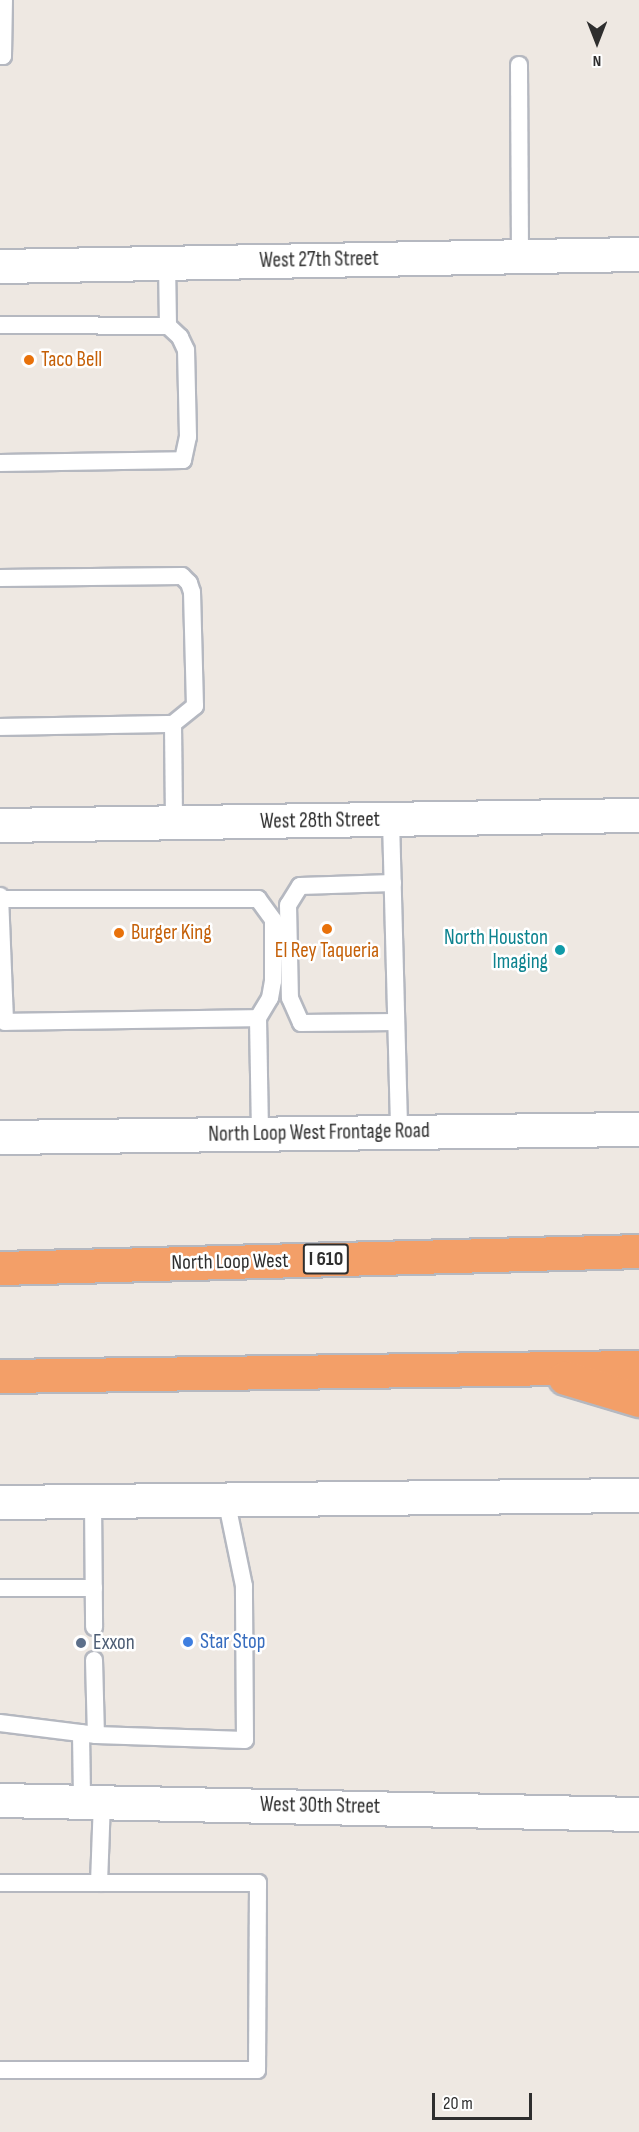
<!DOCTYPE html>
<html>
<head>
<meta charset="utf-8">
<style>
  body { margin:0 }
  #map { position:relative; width:639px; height:2132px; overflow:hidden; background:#eee8e2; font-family:"Sofia Sans Condensed",sans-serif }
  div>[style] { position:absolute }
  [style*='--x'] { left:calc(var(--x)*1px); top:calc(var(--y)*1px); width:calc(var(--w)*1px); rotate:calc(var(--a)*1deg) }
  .roads { filter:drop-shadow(2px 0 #b5b8c0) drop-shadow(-2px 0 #b5b8c0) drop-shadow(0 2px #b5b8c0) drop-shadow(0 -2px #b5b8c0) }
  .lane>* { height:16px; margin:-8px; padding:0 8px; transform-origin:8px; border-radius:8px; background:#fff }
  .street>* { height:33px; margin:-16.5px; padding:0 16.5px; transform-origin:16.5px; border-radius:16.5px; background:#fff }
  .secondary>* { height:33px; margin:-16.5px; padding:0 16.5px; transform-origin:16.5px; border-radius:16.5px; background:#fff }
  .highway>* { height:33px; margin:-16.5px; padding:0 16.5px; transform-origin:16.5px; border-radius:16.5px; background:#f39f68 }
  .dots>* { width:16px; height:16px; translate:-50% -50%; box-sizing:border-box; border:3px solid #fff; border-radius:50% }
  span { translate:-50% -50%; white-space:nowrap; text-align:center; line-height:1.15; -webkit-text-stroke:5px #fff; paint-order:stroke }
  .shield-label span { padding:2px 4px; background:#fff; border:2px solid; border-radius:4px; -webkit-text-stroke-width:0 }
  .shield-label { font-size:20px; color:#2e2e2e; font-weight:700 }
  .street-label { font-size:21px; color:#2e2e2e }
  .food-label { font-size:21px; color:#c56008 }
  .left { translate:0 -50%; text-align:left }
  .culture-label { font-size:21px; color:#0d838f }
  .right { translate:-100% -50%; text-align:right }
  .shop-label { font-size:21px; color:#366cbe }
  .service-label { font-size:21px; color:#4e5e75 }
  .north { position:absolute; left:567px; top:12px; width:60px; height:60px; -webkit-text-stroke:4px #fff; paint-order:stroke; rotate:180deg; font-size:16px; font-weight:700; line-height:24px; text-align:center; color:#2e2e2e }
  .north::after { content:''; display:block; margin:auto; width:21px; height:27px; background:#2e2e2e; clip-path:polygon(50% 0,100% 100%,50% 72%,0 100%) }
  .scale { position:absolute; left:432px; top:2093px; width:100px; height:27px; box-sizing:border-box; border:3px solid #2e2e2e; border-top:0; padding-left:8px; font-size:18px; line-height:21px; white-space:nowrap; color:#2e2e2e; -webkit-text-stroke:4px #fff; paint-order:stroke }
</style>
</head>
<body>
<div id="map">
  <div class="roads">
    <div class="lane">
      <div style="--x:0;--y:56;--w:3;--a:0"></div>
      <div style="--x:3;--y:56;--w:56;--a:-89"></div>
      <div style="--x:519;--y:65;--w:191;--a:89.7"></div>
      <div style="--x:0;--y:325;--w:168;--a:0.3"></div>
      <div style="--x:0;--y:463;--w:183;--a:-0.9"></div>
      <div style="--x:183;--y:460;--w:24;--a:-78"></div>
      <div style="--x:188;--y:437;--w:87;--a:-91.3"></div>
      <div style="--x:186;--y:350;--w:14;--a:-115"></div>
      <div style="--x:180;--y:337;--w:16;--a:-137"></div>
      <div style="--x:168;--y:326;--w:64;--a:-90.9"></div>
      <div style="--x:0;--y:578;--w:182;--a:-0.6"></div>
      <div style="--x:182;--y:576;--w:10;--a:45"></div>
      <div style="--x:189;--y:583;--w:9;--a:72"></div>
      <div style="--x:192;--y:592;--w:114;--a:88.5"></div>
      <div style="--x:195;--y:706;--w:28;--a:141"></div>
      <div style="--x:0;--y:727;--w:173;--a:-1"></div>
      <div style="--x:173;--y:724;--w:99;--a:89.4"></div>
      <div style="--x:391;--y:820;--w:312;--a:88.5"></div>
      <div style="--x:393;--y:883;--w:93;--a:178.2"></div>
      <div style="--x:300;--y:886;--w:22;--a:122"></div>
      <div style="--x:288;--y:905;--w:93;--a:88.8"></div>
      <div style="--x:290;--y:998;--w:27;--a:66"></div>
      <div style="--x:301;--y:1023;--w:95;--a:-0.6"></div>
      <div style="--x:0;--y:896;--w:126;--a:87.7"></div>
      <div style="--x:5;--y:1022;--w:253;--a:-0.9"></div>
      <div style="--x:258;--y:1018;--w:115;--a:89"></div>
      <div style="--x:0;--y:899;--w:258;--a:0"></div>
      <div style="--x:258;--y:899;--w:26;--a:54"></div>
      <div style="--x:273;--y:920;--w:61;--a:90"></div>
      <div style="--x:273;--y:981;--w:17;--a:100"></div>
      <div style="--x:270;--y:998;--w:23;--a:121"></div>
      <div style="--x:93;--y:1501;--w:126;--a:89.5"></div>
      <div style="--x:0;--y:1588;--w:94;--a:0"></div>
      <div style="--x:94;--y:1660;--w:75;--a:88.5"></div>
      <div style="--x:0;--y:1723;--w:97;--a:7.1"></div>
      <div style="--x:96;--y:1735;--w:149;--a:1.9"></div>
      <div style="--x:245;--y:1740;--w:154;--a:-90.4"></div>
      <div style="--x:244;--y:1586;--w:89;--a:-101.7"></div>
      <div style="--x:81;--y:1733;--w:67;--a:89.1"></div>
      <div style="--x:0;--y:1883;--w:258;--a:0"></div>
      <div style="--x:258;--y:1883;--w:187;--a:90.3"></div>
      <div style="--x:257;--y:2070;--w:257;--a:180"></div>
      <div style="--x:99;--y:1883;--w:82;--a:-87.9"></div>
    </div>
    <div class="street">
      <div style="--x:0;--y:266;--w:639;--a:-1.08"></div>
      <div style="--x:0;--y:825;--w:639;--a:-0.9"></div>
      <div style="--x:0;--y:1800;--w:639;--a:1.26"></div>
    </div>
    <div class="secondary">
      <div style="--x:0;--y:1137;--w:639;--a:-0.72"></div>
      <div style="--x:0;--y:1502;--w:639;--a:-0.63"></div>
    </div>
    <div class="highway">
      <div style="--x:0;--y:1268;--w:639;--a:-1.52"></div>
      <div style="--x:0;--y:1376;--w:639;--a:-0.81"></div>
      <div style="--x:565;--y:1378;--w:77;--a:16.6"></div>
    </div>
  </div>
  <div class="dots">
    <div style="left:29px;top:360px;background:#e8710a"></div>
    <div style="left:327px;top:929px;background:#e8710a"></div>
    <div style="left:119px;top:933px;background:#e8710a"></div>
    <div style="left:560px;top:950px;background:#0f9aa8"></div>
    <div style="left:188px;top:1642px;background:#3f7fe0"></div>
    <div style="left:81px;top:1643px;background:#5c6f8a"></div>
  </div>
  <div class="shield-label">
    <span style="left:326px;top:1259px">I 610</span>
  </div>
  <div class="street-label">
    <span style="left:319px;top:260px;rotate:-1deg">West 27th Street</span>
    <span style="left:320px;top:821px;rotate:-1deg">West 28th Street</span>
    <span style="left:319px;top:1133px;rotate:-1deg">North Loop West Frontage Road</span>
    <span style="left:230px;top:1262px;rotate:-1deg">North Loop West</span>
    <span style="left:320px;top:1806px;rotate:1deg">West 30th Street</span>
  </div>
  <div class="food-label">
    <span class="left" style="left:41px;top:360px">Taco Bell</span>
    <span class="left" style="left:131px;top:933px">Burger King</span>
    <span style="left:327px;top:951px">El Rey Taqueria</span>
  </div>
  <div class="culture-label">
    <span class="right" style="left:548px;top:950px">North Houston<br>Imaging</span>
  </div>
  <div class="shop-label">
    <span class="left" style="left:200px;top:1642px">Star Stop</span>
  </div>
  <div class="service-label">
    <span class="left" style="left:93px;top:1643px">Exxon</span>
  </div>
  <div class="north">N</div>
  <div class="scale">20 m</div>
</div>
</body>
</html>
